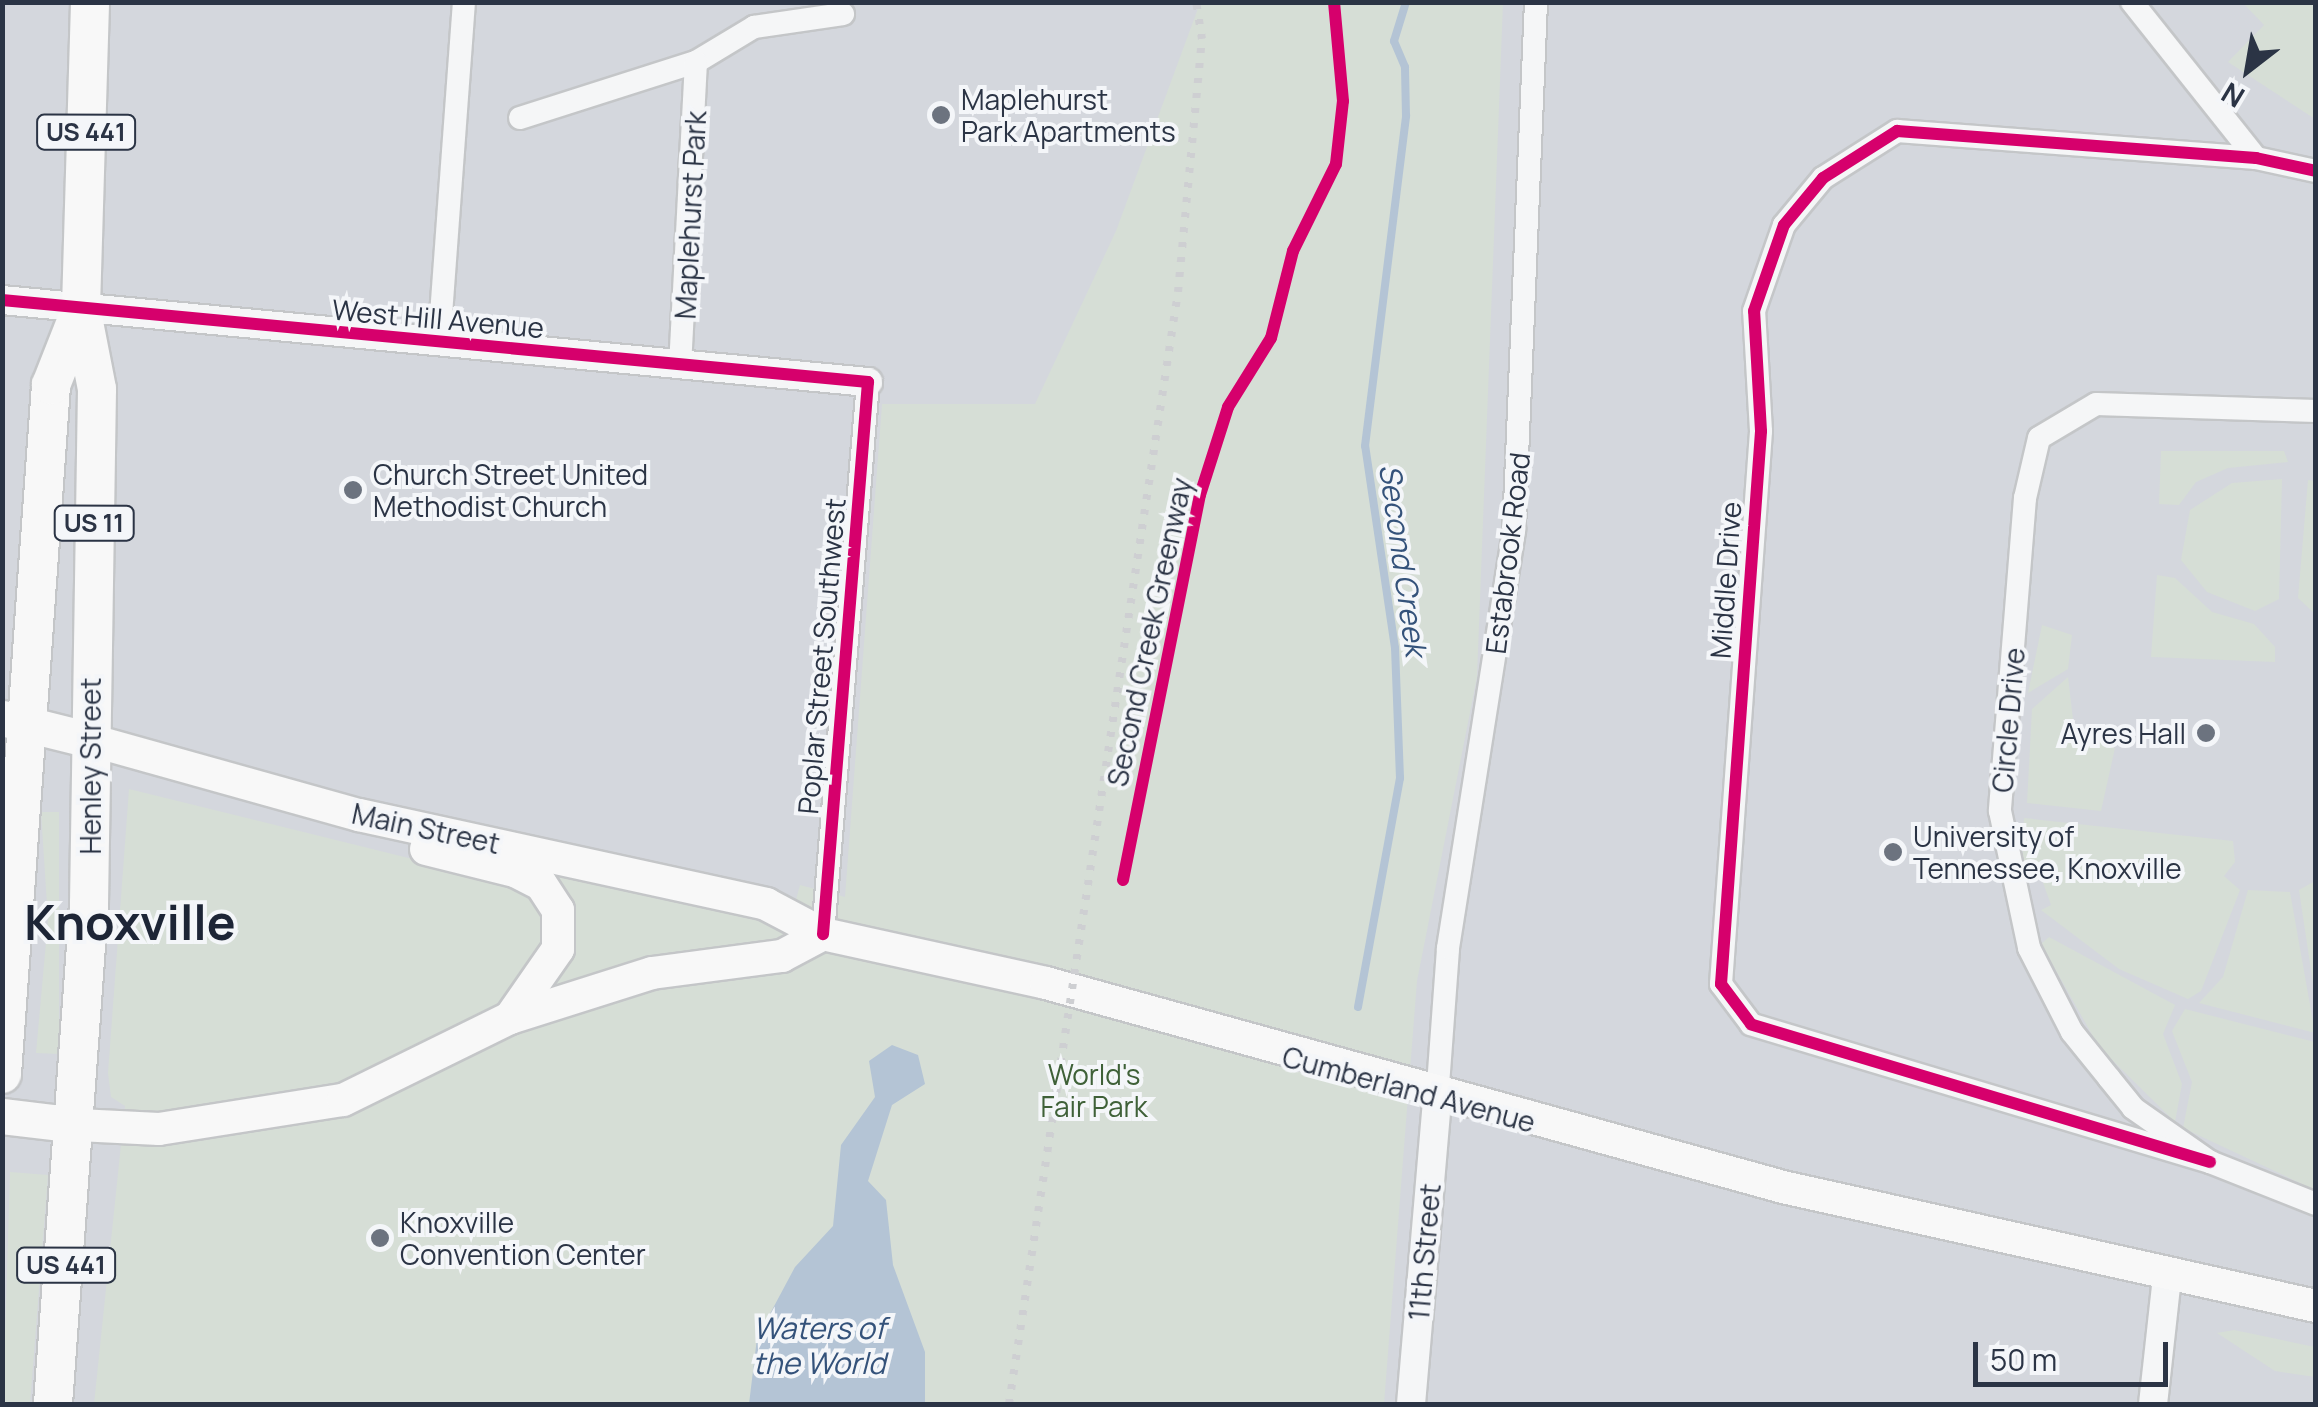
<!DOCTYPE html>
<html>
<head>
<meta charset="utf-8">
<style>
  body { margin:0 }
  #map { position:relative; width:2318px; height:1407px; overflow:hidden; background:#e6e8ea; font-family:Manrope,sans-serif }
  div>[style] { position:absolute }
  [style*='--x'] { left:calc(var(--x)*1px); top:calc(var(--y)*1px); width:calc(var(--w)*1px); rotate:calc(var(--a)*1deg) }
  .built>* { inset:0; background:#d4d7dd; transform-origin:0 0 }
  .green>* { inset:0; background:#d6ded6 }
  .water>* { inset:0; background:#b4c4d5 }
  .stream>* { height:8px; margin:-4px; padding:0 4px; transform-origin:4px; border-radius:4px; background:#b4c4d5 }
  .roads { filter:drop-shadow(2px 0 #c4c6c8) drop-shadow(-2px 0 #c4c6c8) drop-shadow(0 2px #c4c6c8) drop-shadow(0 -2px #c4c6c8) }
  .minor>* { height:22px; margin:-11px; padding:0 11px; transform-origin:11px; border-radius:11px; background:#f5f6f7 }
  .tertiary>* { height:28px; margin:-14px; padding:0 14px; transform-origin:14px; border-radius:14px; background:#f5f6f7 }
  .secondary>* { height:32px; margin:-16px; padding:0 16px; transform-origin:16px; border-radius:16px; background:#f8f8f8 }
  .primary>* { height:35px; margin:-17.5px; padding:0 17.5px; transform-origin:17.5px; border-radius:17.5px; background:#f8f8f8 }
  .trunk>* { height:38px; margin:-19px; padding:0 19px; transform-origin:19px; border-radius:19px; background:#f8f8f8 }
  .rail>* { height:8px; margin-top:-4px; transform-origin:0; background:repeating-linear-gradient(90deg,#cecfd2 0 5px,transparent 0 15px) }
  .cycleway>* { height:12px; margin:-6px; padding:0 6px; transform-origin:6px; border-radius:6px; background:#d6006c }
  .dots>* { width:28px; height:28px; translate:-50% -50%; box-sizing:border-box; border:5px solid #f4f6f9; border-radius:50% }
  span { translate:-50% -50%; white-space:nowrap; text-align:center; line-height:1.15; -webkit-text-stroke:8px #f4f6f9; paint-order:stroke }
  .shield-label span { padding:2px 8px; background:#f4f6f9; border:2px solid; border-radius:8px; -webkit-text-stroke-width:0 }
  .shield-label { font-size:25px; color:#2b3445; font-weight:700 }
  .poi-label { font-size:28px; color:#2b3445 }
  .left { translate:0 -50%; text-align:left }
  .right { translate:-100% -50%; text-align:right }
  .street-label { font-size:28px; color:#2b3445 }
  .park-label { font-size:28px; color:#3f6138 }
  .water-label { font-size:30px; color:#34527a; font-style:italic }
  .town-label { font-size:48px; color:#1d2536; font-weight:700 }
  .frame { position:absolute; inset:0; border:5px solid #2b3445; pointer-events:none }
  .north { position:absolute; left:2198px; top:20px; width:100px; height:100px; -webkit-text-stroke:8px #f4f6f9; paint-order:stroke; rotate:211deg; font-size:28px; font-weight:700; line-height:40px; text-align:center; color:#2b3445 }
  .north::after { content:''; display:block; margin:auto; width:35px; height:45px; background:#2b3445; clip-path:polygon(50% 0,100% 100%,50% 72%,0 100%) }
  .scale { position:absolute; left:1973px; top:1342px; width:195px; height:45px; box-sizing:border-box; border:5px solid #2b3445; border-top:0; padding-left:12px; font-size:30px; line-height:35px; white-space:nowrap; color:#2b3445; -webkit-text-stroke:8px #f4f6f9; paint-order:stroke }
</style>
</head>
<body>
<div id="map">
  <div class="built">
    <div style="left:3px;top:3px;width:2312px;height:1401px"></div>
  </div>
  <div class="green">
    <div style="clip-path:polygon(1200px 3px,1503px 3px,1477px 677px,1417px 981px,1384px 1404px,94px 1404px,125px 1106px,111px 1097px,108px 1073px,129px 789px,461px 871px,563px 874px,789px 925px,800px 885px,845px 897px,882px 404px,1035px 404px,1116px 231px)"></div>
    <div style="clip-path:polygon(2243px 3px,2315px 3px,2315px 119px,2228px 62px,2264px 25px)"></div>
    <div style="clip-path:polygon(2161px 451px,2284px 451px,2288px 462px,2228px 468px,2196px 482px,2179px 505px,2159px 504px)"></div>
    <div style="clip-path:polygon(2282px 479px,2279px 599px,2255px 611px,2207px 592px,2181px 560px,2190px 510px,2232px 483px)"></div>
    <div style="clip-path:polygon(2308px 480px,2315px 481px,2315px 614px,2298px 598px)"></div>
    <div style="clip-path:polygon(2157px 575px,2175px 578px,2212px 612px,2254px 624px,2275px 647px,2275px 662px,2151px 657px)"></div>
    <div style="clip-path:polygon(2042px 625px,2072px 635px,2068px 669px,2028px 693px)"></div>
    <div style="clip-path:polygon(2068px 677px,2074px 728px,2115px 748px,2101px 811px,2027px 803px,2032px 709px)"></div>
    <div style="clip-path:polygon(41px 812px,59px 812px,59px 1054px,36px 1053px,48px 920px)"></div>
    <div style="clip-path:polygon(2024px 818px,2233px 841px,2235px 862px,2224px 876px,2240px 890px,2201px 991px,2188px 999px,2119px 969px,2041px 910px,2051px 905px,2036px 863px,2022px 866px)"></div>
    <div style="clip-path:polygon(2315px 881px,2316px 881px,2315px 997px,2299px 890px)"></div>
    <div style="clip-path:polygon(2248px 890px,2290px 892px,2315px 1033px,2199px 1003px,2223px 977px)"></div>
    <div style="clip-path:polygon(2049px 937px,2175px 1005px,2163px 1034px,2182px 1084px,2175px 1122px,2099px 1047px,2041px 944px)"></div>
    <div style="clip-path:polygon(2185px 1009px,2315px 1042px,2315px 1190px,2183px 1128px,2192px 1082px,2172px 1031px)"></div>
    <div style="clip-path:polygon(10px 1172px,48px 1175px,30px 1404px,3px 1404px)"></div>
    <div style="clip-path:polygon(2234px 1330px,2315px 1347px,2315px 1377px,2275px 1371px,2217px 1333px)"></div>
  </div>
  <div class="water">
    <div style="clip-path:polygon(892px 1045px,918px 1055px,925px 1084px,892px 1105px,868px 1181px,886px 1200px,893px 1265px,925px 1352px,925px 1404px,749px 1404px,757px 1338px,795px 1267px,833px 1226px,841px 1145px,875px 1097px,869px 1061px)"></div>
  </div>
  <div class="stream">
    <div style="--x:1358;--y:1007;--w:233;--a:-79.6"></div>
    <div style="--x:1400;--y:778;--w:130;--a:-92.2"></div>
    <div style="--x:1395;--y:648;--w:204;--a:-98.4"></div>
    <div style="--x:1365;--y:446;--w:333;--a:-82.9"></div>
    <div style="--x:1406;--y:116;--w:49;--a:-91.2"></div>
    <div style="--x:1405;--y:67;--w:28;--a:-113"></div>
    <div style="--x:1394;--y:41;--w:41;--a:-72.9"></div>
  </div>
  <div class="roads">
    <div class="minor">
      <div style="--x:2132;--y:2;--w:199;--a:51.5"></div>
      <div style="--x:520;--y:118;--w:185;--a:-17.7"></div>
      <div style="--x:696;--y:62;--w:68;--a:-31.1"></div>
      <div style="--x:754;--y:27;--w:90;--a:-8.3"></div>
      <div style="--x:439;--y:342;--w:341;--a:-85.8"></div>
      <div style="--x:680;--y:367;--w:305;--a:-87"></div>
      <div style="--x:2316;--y:411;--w:220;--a:-178.2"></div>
      <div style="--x:2096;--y:404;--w:66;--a:149.2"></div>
      <div style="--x:2039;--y:438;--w:62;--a:103.1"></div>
      <div style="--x:2025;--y:498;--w:314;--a:94.6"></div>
      <div style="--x:2000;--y:811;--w:140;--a:78"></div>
      <div style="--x:2029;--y:948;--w:94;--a:62.9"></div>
      <div style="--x:2072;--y:1032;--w:59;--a:51.2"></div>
      <div style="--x:2109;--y:1078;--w:38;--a:51"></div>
      <div style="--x:2133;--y:1108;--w:94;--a:35"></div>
      <div style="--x:2210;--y:1162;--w:114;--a:21.6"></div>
      <div style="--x:823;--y:934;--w:554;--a:-85.34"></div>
      <div style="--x:1437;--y:1099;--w:151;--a:-85.8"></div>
      <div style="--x:1448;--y:948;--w:424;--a:-81"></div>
      <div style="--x:1514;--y:529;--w:527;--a:-87.61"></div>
      <div style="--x:2210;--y:1162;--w:479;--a:-163.3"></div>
      <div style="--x:1751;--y:1024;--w:50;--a:-126.9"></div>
      <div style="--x:1721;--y:984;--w:554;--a:-85.86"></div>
      <div style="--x:1761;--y:431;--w:120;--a:-93.3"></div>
      <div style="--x:1754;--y:311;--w:91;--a:-70.8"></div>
      <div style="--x:1784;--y:225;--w:61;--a:-50.3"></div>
      <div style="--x:1823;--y:178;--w:88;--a:-32.4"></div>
      <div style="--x:1897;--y:131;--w:360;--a:4.3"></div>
      <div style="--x:2256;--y:158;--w:61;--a:12.2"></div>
    </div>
    <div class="tertiary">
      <div style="--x:2;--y:300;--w:870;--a:5.41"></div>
      <div style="--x:1411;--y:1404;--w:306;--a:-85.1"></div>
      <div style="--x:2153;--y:1404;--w:128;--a:-83.7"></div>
    </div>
    <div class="secondary">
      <div style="--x:90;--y:740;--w:279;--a:15.6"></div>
      <div style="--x:359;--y:815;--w:417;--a:12.3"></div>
      <div style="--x:766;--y:904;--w:64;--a:27.8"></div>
      <div style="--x:823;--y:934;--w:228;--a:12.4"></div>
      <div style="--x:1046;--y:983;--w:765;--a:15.47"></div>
      <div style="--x:1783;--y:1187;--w:546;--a:12.59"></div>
      <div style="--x:426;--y:849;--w:92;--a:13.9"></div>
      <div style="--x:515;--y:871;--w:29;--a:27"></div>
      <div style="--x:541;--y:884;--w:31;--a:57"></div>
      <div style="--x:558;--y:910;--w:39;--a:90"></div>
      <div style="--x:558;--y:949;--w:84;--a:124.8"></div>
      <div style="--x:78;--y:1125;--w:81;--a:2.8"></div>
      <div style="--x:159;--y:1129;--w:186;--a:-9"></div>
      <div style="--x:343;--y:1100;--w:186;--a:-26.2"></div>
      <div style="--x:510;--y:1018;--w:149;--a:-17.6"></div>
      <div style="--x:652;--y:973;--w:131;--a:-7.5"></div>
      <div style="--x:782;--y:956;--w:47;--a:-28.2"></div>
    </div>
    <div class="primary">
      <div style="--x:2;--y:718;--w:91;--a:14"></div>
      <div style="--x:2;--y:1116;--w:77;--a:6.8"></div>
    </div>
    <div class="trunk">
      <div style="--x:2;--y:1074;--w:691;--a:-85.93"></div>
      <div style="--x:51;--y:385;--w:82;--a:-68.5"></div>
      <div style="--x:53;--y:1404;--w:501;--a:-85.88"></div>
      <div style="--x:89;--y:904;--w:515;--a:-89.11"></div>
      <div style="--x:97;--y:389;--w:84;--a:-101"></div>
      <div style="--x:81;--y:307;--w:305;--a:-88.3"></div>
    </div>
  </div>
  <div class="rail">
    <div style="--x:1009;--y:1404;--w:1125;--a:-81.36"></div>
    <div style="--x:1178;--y:292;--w:254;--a:-84.6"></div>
    <div style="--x:1202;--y:39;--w:37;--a:-99"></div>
  </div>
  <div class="cycleway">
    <div style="--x:2;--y:300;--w:870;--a:5.41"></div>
    <div style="--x:868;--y:382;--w:554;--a:94.66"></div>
    <div style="--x:1123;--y:880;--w:393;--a:-78.7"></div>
    <div style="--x:1200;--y:495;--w:92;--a:-72.3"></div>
    <div style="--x:1228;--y:407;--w:81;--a:-58.1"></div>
    <div style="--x:1271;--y:338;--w:90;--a:-75.8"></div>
    <div style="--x:1293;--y:251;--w:97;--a:-63.7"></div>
    <div style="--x:1336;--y:164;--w:63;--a:-83.7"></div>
    <div style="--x:1343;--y:101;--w:99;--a:-95.2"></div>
    <div style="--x:2210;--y:1162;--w:479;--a:-163.3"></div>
    <div style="--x:1751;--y:1024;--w:50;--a:-126.9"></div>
    <div style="--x:1721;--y:984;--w:554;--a:-85.86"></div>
    <div style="--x:1761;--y:431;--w:120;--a:-93.3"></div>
    <div style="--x:1754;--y:311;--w:91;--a:-70.8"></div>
    <div style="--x:1784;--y:225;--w:61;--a:-50.3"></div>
    <div style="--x:1823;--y:178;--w:88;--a:-32.4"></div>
    <div style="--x:1897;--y:131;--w:360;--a:4.3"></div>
    <div style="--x:2256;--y:158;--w:61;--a:12.2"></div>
  </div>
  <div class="dots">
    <div style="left:941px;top:115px;background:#6c737f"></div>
    <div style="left:353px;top:490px;background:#6c737f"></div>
    <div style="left:2206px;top:733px;background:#6c737f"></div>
    <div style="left:1893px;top:852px;background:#6c737f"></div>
    <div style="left:380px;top:1238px;background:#6c737f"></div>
  </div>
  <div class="shield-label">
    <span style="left:86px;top:132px">US 441</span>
    <span style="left:94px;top:523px">US 11</span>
    <span style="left:66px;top:1265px">US 441</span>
  </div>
  <div class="poi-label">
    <span class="left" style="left:961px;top:115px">Maplehurst<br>Park Apartments</span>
    <span class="left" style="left:373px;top:490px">Church Street United<br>Methodist Church</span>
    <span class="right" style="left:2186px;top:733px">Ayres Hall</span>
    <span class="left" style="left:1913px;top:852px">University of<br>Tennessee, Knoxville</span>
    <span class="left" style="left:400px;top:1238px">Knoxville<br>Convention Center</span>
  </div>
  <div class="street-label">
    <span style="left:690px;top:215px;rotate:-87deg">Maplehurst Park</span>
    <span style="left:438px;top:318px;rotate:5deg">West Hill Avenue</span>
    <span style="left:1507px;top:553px;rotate:-83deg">Estabrook Road</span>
    <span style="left:1725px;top:580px;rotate:-86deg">Middle Drive</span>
    <span style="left:1149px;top:632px;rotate:-78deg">Second Creek Greenway</span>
    <span style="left:821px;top:656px;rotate:-85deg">Poplar Street Southwest</span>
    <span style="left:2008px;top:720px;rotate:-85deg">Circle Drive</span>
    <span style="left:90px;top:766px;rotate:-90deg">Henley Street</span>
    <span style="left:426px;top:828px;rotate:12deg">Main Street</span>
    <span style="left:1409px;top:1089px;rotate:15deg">Cumberland Avenue</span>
    <span style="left:1424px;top:1252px;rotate:-85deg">11th Street</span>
  </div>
  <div class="park-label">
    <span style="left:1094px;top:1090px">World's<br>Fair Park</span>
  </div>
  <div class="water-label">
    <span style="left:1403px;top:560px;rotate:82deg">Second Creek</span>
    <span style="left:819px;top:1345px">Waters of<br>the World</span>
  </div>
  <div class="town-label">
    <span style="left:130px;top:922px">Knoxville</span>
  </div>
  <div class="frame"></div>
  <div class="north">N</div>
  <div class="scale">50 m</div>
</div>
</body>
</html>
